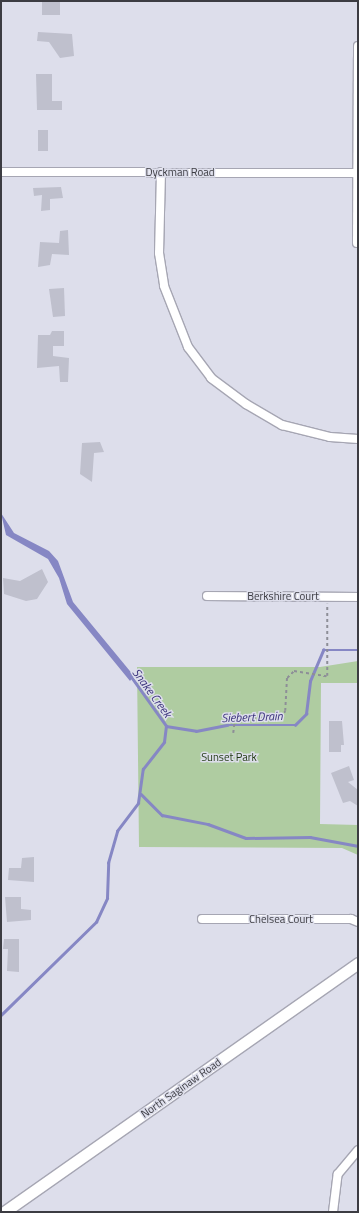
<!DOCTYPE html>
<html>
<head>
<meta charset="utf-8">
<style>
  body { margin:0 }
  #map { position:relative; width:359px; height:1213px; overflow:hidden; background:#dddeeb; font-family:"Titillium Web",sans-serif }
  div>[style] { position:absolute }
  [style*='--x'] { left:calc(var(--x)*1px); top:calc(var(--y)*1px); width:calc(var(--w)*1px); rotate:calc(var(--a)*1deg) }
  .green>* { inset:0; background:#afcca1 }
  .water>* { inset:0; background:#8687c4 }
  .stream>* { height:2.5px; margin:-1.25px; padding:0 1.25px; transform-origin:1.25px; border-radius:1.25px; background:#8687c4 }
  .building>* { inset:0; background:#bfc0cd; transform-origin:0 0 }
  .path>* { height:1.5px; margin-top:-0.75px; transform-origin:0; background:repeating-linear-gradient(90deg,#8d8e97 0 3px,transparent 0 6px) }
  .roads { filter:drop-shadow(1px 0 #a6a6b3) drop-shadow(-1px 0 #a6a6b3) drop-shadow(0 1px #a6a6b3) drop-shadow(0 -1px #a6a6b3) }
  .street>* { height:8px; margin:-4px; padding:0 4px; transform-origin:4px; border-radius:4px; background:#fff }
  .secondary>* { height:11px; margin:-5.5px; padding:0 5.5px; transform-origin:5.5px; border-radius:5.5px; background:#fff }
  span { translate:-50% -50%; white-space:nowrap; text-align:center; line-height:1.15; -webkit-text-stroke:3px #dddeeb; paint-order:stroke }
  .street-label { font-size:11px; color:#3c3c42 }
  .park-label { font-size:11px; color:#1d360e }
  .water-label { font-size:12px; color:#372f79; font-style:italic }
  .frame { position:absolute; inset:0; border:2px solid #3c3c42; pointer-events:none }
</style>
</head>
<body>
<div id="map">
  <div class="green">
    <div style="clip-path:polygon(358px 661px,358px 683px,321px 683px,320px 824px,358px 825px,358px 855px,342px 848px,139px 847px,137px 667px,320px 667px)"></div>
  </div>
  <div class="water">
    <div style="clip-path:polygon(1px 513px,14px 533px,49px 551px,58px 561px,73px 602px,134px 676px,130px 681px,67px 604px,59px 578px,48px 559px,6px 535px)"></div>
  </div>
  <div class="stream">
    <div style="--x:166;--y:726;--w:30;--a:9"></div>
    <div style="--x:196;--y:731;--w:32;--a:-11"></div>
    <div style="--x:227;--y:725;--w:68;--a:0"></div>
    <div style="--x:295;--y:725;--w:16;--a:-45"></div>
    <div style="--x:306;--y:714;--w:33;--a:-83"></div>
    <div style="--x:310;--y:681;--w:34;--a:-67"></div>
    <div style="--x:323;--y:650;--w:35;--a:0"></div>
    <div style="--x:141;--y:794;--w:30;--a:45"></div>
    <div style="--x:162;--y:815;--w:47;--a:11.1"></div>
    <div style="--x:208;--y:824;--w:40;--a:20.2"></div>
    <div style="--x:246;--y:838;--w:64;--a:-0.9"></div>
    <div style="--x:310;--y:837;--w:49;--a:10.6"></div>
    <div style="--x:1;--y:1015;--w:133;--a:-44.4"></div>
    <div style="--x:96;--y:922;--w:26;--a:-65"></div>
    <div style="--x:107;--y:898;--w:35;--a:-88"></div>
    <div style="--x:108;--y:863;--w:33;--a:-74"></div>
    <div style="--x:117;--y:831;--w:35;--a:-53"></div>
    <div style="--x:138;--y:803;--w:34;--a:-82"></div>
    <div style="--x:143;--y:769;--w:34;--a:-52"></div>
    <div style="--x:164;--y:742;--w:16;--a:-83"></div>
    <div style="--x:166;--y:726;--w:60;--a:-125.5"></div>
  </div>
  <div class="building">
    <div style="left:42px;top:1px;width:18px;height:14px"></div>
    <div style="clip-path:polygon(38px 32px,72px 34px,74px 56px,60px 58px,49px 42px,37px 41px)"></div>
    <div style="clip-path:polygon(36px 74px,52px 74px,52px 101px,62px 101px,62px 110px,37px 110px)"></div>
    <div style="left:38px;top:130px;width:10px;height:21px"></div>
    <div style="clip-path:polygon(61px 187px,63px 198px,50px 199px,50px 210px,41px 211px,42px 195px,34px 196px,33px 188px)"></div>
    <div style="clip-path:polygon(68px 230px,69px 255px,52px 254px,50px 265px,38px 267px,40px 242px,59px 243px,60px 231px)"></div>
    <div style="clip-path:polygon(64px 288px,65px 316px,53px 317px,49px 289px)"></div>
    <div style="clip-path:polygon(52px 331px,64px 331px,64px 346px,53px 346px,53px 356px,69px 358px,68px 382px,60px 382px,59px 366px,37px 368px,38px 335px,50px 335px)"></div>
    <div style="clip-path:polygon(100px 442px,104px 452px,94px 453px,92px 482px,80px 474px,82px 443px)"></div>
    <div style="clip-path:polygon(42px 569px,48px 582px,37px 599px,26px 601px,4px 594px,3px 578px,20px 581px)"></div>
    <div style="clip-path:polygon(329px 721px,342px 721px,344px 745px,341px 745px,341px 752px,329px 752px)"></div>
    <div style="clip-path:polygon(349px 766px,354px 780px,348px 782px,358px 790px,358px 806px,350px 801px,343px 803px,331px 773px)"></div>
    <div style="clip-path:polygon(34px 857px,34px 882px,8px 880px,9px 868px,21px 868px,22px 858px)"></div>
    <div style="clip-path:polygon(5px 897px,21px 897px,21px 909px,31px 910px,31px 920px,7px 922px)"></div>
    <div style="clip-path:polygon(4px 939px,19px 939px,19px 972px,7px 971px,8px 949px,3px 949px)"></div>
  </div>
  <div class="path">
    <div style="--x:233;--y:733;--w:16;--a:-83"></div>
    <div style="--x:235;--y:717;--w:46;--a:1.2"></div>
    <div style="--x:281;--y:718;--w:8;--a:-60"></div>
    <div style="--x:285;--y:711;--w:33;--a:-87"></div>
    <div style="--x:287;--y:678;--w:10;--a:-45"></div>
    <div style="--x:294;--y:671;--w:33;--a:9"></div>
    <div style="--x:327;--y:676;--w:72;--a:-90"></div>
  </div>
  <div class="roads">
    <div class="street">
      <div style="--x:1;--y:172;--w:357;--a:0.2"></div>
      <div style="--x:161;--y:172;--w:81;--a:91.4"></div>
      <div style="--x:159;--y:253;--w:33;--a:81"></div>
      <div style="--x:164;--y:286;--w:66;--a:68.5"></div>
      <div style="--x:188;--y:347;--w:39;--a:53"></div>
      <div style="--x:211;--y:378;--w:44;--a:36.6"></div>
      <div style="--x:246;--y:404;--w:42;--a:30.3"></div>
      <div style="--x:282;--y:425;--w:49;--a:14"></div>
      <div style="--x:330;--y:437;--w:28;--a:4"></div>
      <div style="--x:357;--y:243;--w:197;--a:-89.7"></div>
      <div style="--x:207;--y:596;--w:151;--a:0.4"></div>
      <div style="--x:202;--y:919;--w:149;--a:0"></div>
      <div style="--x:351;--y:919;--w:8;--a:23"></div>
      <div style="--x:333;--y:1212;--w:38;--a:-83"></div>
      <div style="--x:338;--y:1174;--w:31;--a:-50"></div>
    </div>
    <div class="secondary">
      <div style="--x:4;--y:1212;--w:433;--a:-35.1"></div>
    </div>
  </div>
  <div class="street-label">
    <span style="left:180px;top:172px">Dyckman Road</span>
    <span style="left:283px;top:596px">Berkshire Court</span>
    <span style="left:281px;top:919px">Chelsea Court</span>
    <span style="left:181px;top:1088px;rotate:-35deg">North Saginaw Road</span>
  </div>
  <div class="park-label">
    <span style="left:229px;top:757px">Sunset Park</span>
  </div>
  <div class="water-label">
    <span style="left:152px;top:693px;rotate:54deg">Snake Creek</span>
    <span style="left:252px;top:717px;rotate:-2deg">Siebert Drain</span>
  </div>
  <div class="frame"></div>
</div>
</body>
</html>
